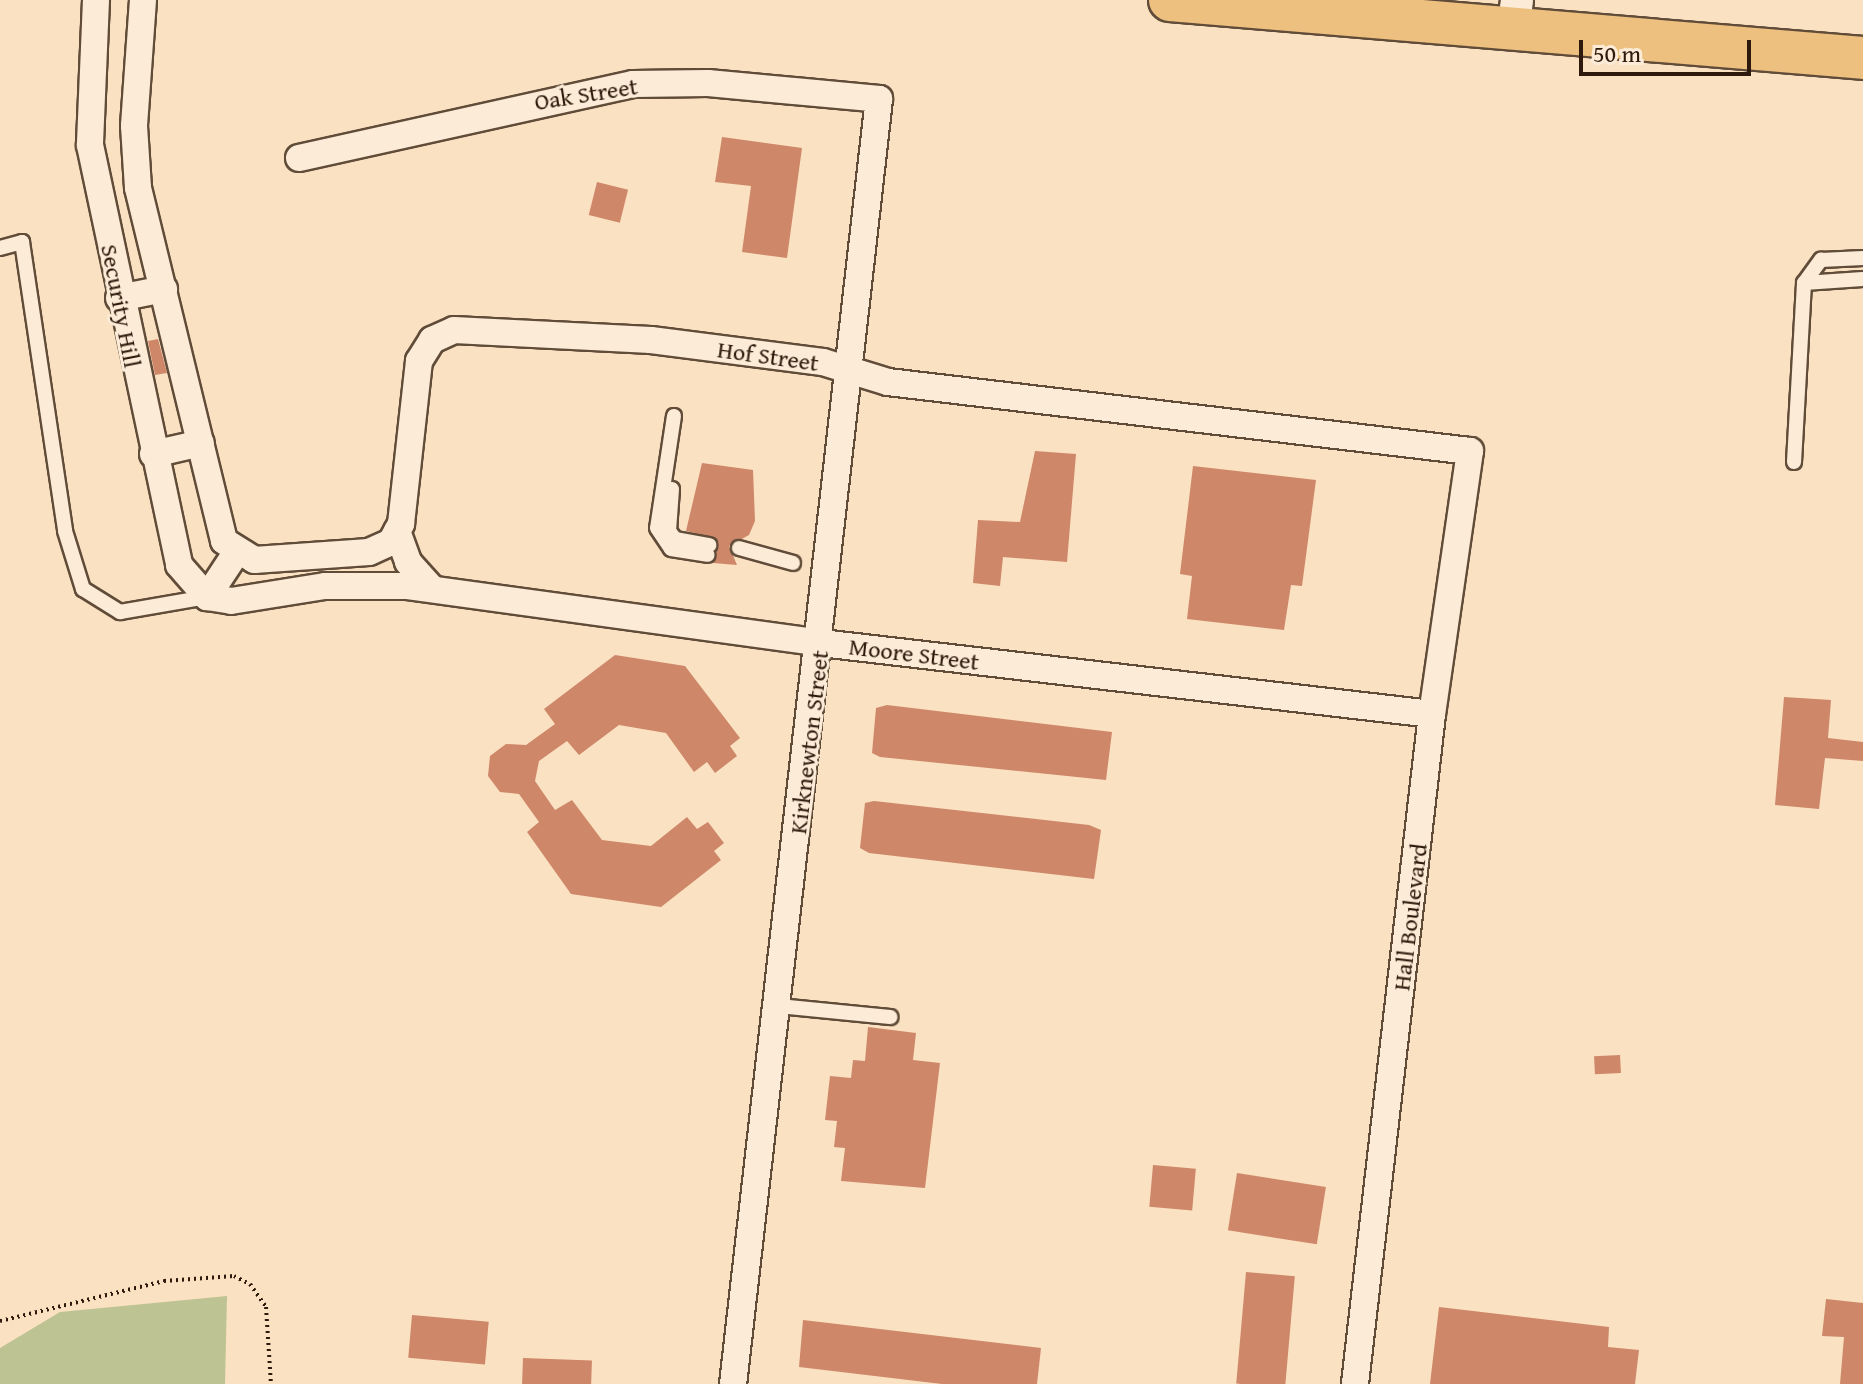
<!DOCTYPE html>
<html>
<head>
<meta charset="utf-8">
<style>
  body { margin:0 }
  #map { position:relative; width:1863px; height:1384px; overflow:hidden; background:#fae1c1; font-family:"Gentium Book Plus",serif }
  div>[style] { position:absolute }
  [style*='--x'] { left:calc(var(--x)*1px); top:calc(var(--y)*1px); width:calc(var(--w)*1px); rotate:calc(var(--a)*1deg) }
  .green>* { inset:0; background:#bec393 }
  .building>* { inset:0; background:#ce8769; transform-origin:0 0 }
  .path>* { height:4px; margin-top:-2px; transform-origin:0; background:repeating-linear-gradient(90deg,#2d1a0c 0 2px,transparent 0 6px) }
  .roads { filter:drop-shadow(2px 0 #604c39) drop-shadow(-2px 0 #604c39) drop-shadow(0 2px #604c39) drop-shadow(0 -2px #604c39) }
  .service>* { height:14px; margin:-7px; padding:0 7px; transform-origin:7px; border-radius:7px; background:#fcecd7 }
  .minor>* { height:26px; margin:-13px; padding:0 13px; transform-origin:13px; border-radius:13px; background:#fcecd7 }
  .tertiary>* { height:32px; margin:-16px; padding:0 16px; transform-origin:16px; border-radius:16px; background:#fcecd7 }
  .primary>* { height:42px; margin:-21px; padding:0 21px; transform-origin:21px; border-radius:21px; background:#edc080 }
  span { translate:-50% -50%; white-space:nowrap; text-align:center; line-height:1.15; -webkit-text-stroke:6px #fcecd7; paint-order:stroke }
  .street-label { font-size:24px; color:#2d1a0c }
  .scale { position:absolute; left:1579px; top:40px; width:172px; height:36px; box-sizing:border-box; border:4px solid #2d1a0c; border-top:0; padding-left:10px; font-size:24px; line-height:28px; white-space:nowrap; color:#2d1a0c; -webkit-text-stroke:6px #fcecd7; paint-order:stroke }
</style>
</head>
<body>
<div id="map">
  <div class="green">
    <div style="clip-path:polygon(227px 1296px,225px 1384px,0 1384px,0 1348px,60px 1312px)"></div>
  </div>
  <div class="building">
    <div style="clip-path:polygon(722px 137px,802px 148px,787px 258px,742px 252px,751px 186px,715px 182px)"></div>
    <div style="left:597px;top:182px;width:32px;height:34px;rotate:14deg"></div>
    <div style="clip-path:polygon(158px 339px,167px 373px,155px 375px,148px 341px)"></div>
    <div style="clip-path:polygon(1035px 451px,1076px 454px,1067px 562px,1003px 557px,1000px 586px,973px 583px,978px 520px,1020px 522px)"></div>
    <div style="clip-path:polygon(702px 463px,753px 470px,755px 521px,749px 535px,729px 546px,737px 565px,713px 563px,716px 538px,686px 531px)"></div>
    <div style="clip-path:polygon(1193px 466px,1316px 480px,1302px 586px,1291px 585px,1284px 630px,1187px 619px,1192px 576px,1180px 574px)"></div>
    <div style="clip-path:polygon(615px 655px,685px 666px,740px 738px,730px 746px,737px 756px,715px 773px,707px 762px,694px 772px,666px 733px,619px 725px,579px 755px,567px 741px,539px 761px,535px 781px,555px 810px,572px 800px,602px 840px,651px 846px,687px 817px,697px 829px,708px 822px,724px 843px,714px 851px,721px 860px,661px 907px,571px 894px,527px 832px,539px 822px,519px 794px,500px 792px,488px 776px,490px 756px,506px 744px,526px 745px,555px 724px,544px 709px)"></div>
    <div style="clip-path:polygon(1784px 697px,1831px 700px,1828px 738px,1863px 742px,1863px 761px,1825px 758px,1819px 809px,1775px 805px)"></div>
    <div style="clip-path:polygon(887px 705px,1112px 732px,1106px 780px,880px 757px,872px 753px,876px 708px)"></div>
    <div style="clip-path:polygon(874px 801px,1089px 825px,1101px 830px,1094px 879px,869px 853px,860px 848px,865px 803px)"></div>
    <div style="clip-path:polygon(868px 1027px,916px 1033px,913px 1060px,940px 1063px,925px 1188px,841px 1181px,845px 1148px,834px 1147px,837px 1121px,825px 1120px,830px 1076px,851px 1078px,853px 1060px,865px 1061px)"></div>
    <div style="left:1620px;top:1055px;width:18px;height:26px;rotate:87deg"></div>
    <div style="left:1153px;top:1165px;width:43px;height:42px;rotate:5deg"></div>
    <div style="left:1237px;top:1173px;width:90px;height:58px;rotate:9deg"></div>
    <div style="left:1246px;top:1272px;width:49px;height:112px;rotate:5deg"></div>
    <div style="clip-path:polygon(1826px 1299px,1863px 1303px,1863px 1384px,1840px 1384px,1844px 1337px,1822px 1336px)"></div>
    <div style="clip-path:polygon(1439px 1307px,1609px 1327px,1608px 1347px,1639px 1350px,1635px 1384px,1430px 1384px)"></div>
    <div style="left:412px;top:1315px;width:77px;height:43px;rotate:5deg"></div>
    <div style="clip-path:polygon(803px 1320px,1041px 1348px,1037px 1384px,942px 1384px,799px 1367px)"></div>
    <div style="left:523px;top:1358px;width:69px;height:26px;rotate:2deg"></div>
  </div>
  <div class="path">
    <div style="--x:0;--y:1321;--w:169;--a:-13.7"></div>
    <div style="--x:164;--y:1281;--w:70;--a:-4.1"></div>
    <div style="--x:234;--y:1276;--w:18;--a:27"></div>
    <div style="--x:250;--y:1284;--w:28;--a:55"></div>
    <div style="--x:266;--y:1307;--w:77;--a:86.3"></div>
  </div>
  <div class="roads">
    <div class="service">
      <div style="--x:0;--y:248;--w:23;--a:-15"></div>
      <div style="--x:22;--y:242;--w:292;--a:81.5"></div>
      <div style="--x:65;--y:531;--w:61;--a:72.8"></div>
      <div style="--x:83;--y:589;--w:44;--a:31.9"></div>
      <div style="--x:120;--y:612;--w:88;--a:-9.8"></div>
      <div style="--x:1804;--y:283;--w:59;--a:-3.9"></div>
      <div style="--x:674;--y:416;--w:113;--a:98.6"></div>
      <div style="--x:657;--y:528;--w:25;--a:56"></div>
      <div style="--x:671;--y:549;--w:37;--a:9"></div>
      <div style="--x:1794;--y:462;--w:179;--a:-86.8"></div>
      <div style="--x:1804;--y:283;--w:29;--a:-54"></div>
      <div style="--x:1821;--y:260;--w:42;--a:-2.7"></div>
      <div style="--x:672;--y:489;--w:42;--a:94.1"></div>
      <div style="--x:669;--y:531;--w:10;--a:53"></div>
      <div style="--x:675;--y:539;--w:35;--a:10"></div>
      <div style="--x:739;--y:548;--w:56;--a:15.5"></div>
      <div style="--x:778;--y:1006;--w:113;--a:5.6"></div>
    </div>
    <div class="minor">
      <div style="--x:96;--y:0;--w:145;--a:92.4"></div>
      <div style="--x:90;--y:145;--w:429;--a:78"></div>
      <div style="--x:179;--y:565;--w:43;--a:48.8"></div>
      <div style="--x:207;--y:597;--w:24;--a:9"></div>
      <div style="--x:231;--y:601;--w:95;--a:-9.1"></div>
      <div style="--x:325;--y:586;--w:81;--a:0"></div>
      <div style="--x:406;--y:586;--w:419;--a:7.8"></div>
      <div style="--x:821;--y:643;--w:615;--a:6.63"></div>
      <div style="--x:143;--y:0;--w:126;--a:94.1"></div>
      <div style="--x:134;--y:126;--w:62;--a:86.3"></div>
      <div style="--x:138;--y:188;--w:363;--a:76.3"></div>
      <div style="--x:224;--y:541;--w:36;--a:32"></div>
      <div style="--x:254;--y:560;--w:115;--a:-4"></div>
      <div style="--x:369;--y:552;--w:24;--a:-24"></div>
      <div style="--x:391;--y:542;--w:21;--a:-61"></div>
      <div style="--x:401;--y:524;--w:164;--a:-83.7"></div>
      <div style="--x:419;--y:361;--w:25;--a:-58"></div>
      <div style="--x:432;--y:340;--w:24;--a:-24"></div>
      <div style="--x:454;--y:330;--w:197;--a:2.9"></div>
      <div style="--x:651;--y:340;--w:173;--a:7.3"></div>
      <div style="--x:823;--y:362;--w:68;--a:17.1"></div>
      <div style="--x:888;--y:382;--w:586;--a:6.76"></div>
      <div style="--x:1470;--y:451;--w:266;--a:98.2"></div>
      <div style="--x:1432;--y:714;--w:674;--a:96.56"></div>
      <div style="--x:299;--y:158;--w:342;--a:-12.5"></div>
      <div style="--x:633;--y:84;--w:75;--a:-0.8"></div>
      <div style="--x:708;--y:83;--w:172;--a:5.3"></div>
      <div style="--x:879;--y:99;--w:1293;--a:96.48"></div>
      <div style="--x:119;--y:298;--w:46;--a:-11.3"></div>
      <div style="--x:153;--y:454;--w:49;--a:-12.9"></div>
      <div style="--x:397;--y:531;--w:33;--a:70"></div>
      <div style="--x:408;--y:562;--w:36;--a:48"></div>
      <div style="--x:207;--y:597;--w:53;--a:-56.6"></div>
    </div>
    <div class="tertiary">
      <div style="--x:1513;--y:29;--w:29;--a:-82"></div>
    </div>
    <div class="primary">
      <div style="--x:1170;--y:0;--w:695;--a:4.78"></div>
    </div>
  </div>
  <div class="street-label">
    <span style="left:586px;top:94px;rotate:-9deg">Oak Street</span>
    <span style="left:121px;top:306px;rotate:79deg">Security Hill</span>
    <span style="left:768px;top:356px;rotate:8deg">Hof Street</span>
    <span style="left:914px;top:654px;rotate:7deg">Moore Street</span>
    <span style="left:809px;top:742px;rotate:-83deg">Kirknewton Street</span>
    <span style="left:1410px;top:917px;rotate:-83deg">Hall Boulevard</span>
  </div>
  <div class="scale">50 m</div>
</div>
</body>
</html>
